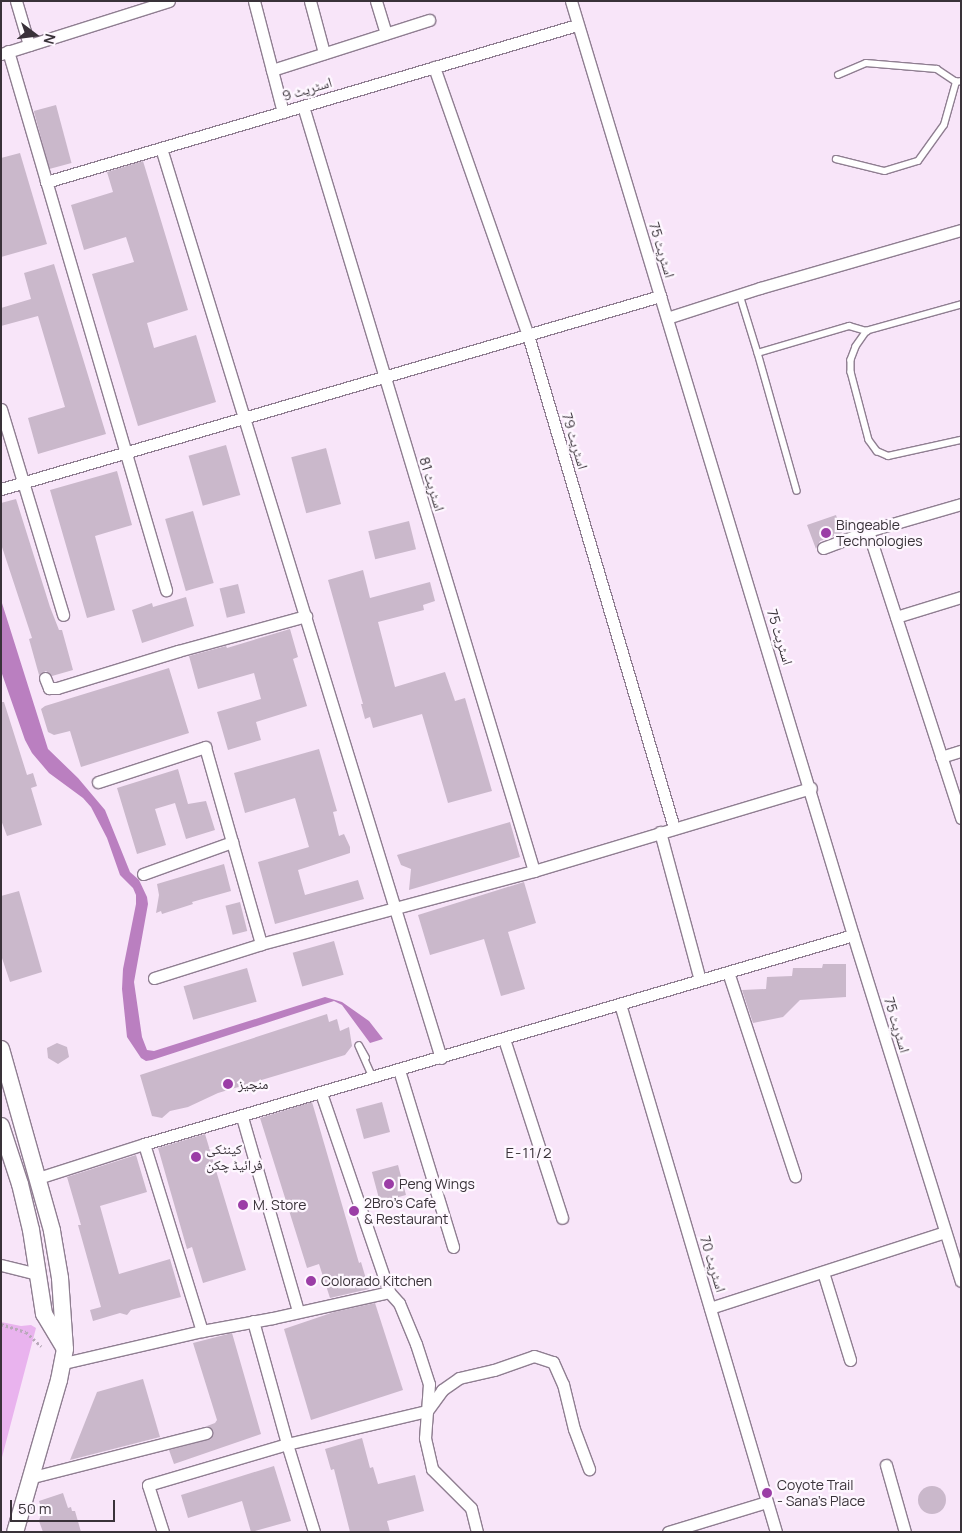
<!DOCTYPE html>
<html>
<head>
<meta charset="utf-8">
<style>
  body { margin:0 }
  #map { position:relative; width:962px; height:1533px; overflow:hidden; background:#f8e5f9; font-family:Manrope,"Noto Naskh Arabic",sans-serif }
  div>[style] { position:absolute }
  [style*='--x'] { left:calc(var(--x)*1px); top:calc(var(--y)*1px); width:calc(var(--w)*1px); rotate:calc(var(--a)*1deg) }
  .green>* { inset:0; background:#e9b3ee }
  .water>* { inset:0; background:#ba7fc0 }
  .building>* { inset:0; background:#cab8cb; transform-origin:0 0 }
  .round { border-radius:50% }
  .path>* { height:2.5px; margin-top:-1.25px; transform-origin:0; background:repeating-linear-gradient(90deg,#b8a9b9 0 2.5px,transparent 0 5px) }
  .roads { filter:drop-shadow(1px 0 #8f7e91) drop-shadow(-1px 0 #8f7e91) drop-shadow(0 1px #8f7e91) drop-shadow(0 -1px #8f7e91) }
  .lane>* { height:5.5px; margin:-2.75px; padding:0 2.75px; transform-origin:2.75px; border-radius:2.75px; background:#fff }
  .street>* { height:11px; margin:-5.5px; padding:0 5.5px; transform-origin:5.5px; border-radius:5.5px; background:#fff }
  .secondary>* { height:16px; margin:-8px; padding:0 8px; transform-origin:8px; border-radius:8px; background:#fff }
  .dots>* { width:14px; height:14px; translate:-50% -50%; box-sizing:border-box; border:2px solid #fef7ff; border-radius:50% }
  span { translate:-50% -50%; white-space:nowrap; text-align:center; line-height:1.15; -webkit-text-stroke:4.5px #fef7ff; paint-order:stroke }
  .street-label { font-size:14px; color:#393239 }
  .poi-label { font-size:14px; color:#393239 }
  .left { translate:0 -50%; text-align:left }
  .neighbourhood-label { font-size:15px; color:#393239; letter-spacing:1px }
  .frame { position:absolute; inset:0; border:2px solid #393239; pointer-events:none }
  .north { position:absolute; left:10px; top:10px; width:50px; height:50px; -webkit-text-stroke:4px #fef7ff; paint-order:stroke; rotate:105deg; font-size:14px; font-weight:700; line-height:20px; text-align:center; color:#393239 }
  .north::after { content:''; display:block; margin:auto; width:18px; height:22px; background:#393239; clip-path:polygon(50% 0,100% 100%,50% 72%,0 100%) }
  .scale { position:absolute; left:10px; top:1500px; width:105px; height:22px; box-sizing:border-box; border:2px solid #393239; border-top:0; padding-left:6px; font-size:15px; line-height:18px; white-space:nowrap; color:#393239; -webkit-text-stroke:4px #fef7ff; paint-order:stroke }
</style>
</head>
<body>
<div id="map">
  <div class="green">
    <div style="clip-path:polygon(1px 1322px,21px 1326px,31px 1325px,36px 1328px,1px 1461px)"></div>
  </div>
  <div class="water">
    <div style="clip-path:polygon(1px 600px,48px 749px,78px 778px,105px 810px,130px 872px,139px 880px,147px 897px,148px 904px,134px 982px,142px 1037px,147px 1050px,154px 1051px,325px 997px,342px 1002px,369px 1021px,383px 1039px,370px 1043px,342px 1005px,334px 1001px,152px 1060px,146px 1061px,141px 1058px,127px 1037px,122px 989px,123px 969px,136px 904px,136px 895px,133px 888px,120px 875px,107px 838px,91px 807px,83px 798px,49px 773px,32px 753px,25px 740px,1px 671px)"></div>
  </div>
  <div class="building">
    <div style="left:56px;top:105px;width:60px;height:23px;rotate:75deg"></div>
    <div style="clip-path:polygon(20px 153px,47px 244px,1px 257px,1px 158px)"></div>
    <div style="clip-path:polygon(143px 161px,188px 310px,147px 323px,154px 348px,196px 335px,216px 402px,138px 426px,92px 274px,134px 262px,126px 237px,84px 250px,71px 205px,113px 192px,107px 172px)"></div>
    <div style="clip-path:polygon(54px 264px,106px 434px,38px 454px,28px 418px,65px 407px,38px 316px,1px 326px,1px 308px,31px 299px,24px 273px)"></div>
    <div style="left:226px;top:445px;width:52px;height:39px;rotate:74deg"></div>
    <div style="left:326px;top:448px;width:58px;height:36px;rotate:75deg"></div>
    <div style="clip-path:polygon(117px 471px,132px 525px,95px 536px,115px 610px,87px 618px,50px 490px)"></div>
    <div style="clip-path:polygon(16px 499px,50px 607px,59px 630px,62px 630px,73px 670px,52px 676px,46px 671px,39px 675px,29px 639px,32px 638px,1px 544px,1px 503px)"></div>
    <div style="left:193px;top:511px;width:75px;height:29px;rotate:74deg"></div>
    <div style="clip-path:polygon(836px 515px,842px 533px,820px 541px,816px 549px,807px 525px)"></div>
    <div style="left:409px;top:521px;width:29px;height:42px;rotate:76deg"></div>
    <div style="clip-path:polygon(363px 570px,370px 598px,430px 582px,435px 601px,423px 605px,424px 610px,378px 622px,395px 687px,445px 672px,455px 701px,465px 698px,492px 791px,448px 803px,422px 714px,373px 728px,370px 717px,365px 719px,361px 704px,363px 704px,328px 580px)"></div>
    <div style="left:238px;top:584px;width:30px;height:19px;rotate:76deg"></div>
    <div style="clip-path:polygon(186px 597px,194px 626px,142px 643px,132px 610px,152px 603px,153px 607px)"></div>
    <div style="clip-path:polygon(290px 629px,298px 657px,293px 659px,307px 706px,256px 722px,261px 740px,228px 750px,217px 712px,261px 699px,254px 673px,198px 689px,189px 656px,226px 646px,227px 648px)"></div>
    <div style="clip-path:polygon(169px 668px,189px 733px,81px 767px,70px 731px,54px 735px,48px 732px,41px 709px,45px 706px)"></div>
    <div style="clip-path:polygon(1px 702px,4px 702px,27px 775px,33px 773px,37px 786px,31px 788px,42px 825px,7px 836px,1px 820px)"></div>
    <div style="clip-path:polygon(319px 749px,337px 811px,333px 812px,339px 836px,344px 834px,350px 847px,350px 853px,298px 870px,305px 895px,358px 880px,364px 899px,275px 924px,258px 862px,309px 847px,295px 798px,245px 813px,234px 773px)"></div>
    <div style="clip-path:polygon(178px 769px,188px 804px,206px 801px,215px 830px,186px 839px,175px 803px,155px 809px,166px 845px,137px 854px,117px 788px)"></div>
    <div style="clip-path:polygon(510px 822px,520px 857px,409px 890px,411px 869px,401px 865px,397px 855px)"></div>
    <div style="clip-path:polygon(224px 864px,231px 891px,192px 902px,193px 904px,162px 914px,161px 911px,156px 913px,159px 895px,157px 884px)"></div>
    <div style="clip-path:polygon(524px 882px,536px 923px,508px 932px,525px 989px,501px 996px,484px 939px,430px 955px,418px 915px)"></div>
    <div style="clip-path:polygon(19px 891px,42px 972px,10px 982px,1px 955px,1px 896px)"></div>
    <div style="left:240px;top:902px;width:30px;height:15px;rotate:76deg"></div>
    <div style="left:334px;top:941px;width:35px;height:43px;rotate:74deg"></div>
    <div style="clip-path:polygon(823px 964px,846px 964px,846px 997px,800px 1000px,783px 1017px,753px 1023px,742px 990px,766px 989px,767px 977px,792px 976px,793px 968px,822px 968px)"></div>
    <div style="left:247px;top:968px;width:35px;height:66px;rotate:74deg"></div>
    <div style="clip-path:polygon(327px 1014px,329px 1022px,337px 1019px,340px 1031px,349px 1027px,352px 1046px,345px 1055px,218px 1093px,188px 1107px,170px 1111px,162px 1118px,152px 1116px,140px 1075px)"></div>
    <div style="clip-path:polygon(57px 1043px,67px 1047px,69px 1057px,58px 1064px,48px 1058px,47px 1048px)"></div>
    <div style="clip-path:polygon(312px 1102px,359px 1263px,361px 1262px,369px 1289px,330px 1298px,319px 1264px,307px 1268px,260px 1118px)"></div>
    <div style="left:382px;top:1102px;width:31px;height:27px;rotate:75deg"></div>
    <div style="clip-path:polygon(205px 1134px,246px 1270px,203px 1283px,192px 1247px,187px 1249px,158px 1148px)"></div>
    <div style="clip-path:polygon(136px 1155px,147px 1192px,100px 1206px,119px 1274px,170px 1259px,181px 1297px,131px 1310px,127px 1315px,120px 1313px,93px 1321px,90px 1310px,101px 1307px,78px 1225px,81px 1225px,67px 1177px)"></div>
    <div style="left:398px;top:1165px;width:31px;height:27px;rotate:75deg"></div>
    <div style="clip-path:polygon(375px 1303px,403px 1390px,311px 1420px,284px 1329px,334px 1312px)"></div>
    <div style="clip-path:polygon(232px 1333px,261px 1434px,174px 1464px,169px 1450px,211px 1439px,213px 1431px,207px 1426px,215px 1423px,217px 1420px,193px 1343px)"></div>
    <div style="clip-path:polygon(143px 1379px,160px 1437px,70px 1460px,97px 1392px)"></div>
    <div style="clip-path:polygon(362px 1438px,370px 1468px,373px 1467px,378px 1484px,415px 1475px,424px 1511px,387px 1521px,390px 1532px,350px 1532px,334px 1469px,331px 1470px,325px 1449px)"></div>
    <div style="clip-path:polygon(274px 1466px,291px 1521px,251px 1532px,242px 1501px,188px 1518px,181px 1495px)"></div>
    <div class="round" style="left:918px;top:1486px;width:28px;height:28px"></div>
    <div style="clip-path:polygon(63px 1493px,68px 1508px,71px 1507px,72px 1511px,75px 1511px,81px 1532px,43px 1532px,39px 1521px,42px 1510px,39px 1501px)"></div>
  </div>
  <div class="path">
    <div style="--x:1;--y:1324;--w:26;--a:18"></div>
    <div style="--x:26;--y:1332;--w:21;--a:43"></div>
  </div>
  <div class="roads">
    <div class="lane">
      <div style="--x:838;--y:75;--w:30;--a:-23"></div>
      <div style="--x:866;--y:63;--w:71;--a:4.8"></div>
      <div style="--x:937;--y:69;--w:23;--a:34"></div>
      <div style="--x:956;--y:82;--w:5;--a:-11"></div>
      <div style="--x:836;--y:159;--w:50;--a:13.8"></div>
      <div style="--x:885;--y:171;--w:34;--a:-17"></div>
      <div style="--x:918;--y:161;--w:44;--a:-54.2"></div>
      <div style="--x:944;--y:125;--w:45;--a:-74.4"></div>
      <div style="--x:740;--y:295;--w:61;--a:72.8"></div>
      <div style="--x:758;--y:353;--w:95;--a:-16.5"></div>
      <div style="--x:849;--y:326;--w:19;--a:16"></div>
      <div style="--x:961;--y:305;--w:98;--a:164.5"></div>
      <div style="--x:867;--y:331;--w:19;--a:125"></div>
      <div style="--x:856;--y:347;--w:14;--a:111"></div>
      <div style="--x:851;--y:360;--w:12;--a:90"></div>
      <div style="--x:851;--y:372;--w:70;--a:75.2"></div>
      <div style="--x:869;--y:440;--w:14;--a:54"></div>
      <div style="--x:877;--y:451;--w:12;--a:24"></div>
      <div style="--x:888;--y:456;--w:75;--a:-12.4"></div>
      <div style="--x:758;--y:353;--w:143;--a:74.2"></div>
      <div style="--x:366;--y:1058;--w:14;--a:-120"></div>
      <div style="--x:359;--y:1046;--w:35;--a:66"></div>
    </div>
    <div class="street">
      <div style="--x:16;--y:1;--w:46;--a:73.5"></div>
      <div style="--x:254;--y:1;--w:115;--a:75.4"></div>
      <div style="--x:310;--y:1;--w:54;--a:74.9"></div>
      <div style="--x:376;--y:1;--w:34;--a:73"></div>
      <div style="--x:571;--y:1;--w:976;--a:73.2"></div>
      <div style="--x:853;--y:935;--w:362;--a:72.7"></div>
      <div style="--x:8;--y:51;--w:562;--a:73.66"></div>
      <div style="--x:1;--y:54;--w:176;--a:-17.5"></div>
      <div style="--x:434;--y:67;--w:284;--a:70.7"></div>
      <div style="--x:528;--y:335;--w:514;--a:73.5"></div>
      <div style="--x:272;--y:70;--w:165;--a:-17.7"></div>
      <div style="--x:303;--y:106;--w:799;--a:73.2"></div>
      <div style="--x:161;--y:148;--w:952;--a:72.9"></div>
      <div style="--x:46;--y:182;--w:554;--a:-16.47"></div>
      <div style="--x:667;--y:318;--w:98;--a:-17.9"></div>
      <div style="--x:760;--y:288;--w:209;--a:-16.1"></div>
      <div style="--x:1;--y:409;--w:215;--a:73.2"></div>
      <div style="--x:1;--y:489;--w:687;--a:-16.32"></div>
      <div style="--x:868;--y:531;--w:302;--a:72"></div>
      <div style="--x:823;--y:548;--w:48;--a:-20.7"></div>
      <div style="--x:868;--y:531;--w:97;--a:-16.2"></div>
      <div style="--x:896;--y:617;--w:68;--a:-17.1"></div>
      <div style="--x:45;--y:678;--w:11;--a:68"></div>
      <div style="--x:49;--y:688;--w:8;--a:0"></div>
      <div style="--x:57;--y:688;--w:127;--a:-17"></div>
      <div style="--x:178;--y:651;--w:133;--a:-15.3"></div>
      <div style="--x:941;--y:757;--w:21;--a:-17"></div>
      <div style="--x:98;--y:782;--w:113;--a:-18.1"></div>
      <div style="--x:205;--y:747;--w:205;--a:74.1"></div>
      <div style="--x:660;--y:832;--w:153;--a:74.9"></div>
      <div style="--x:143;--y:874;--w:95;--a:-19.8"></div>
      <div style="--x:728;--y:972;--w:215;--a:71.8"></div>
      <div style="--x:154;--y:978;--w:112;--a:-17.6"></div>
      <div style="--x:261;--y:944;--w:283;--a:-15"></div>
      <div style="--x:534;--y:871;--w:289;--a:-16.7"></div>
      <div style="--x:620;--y:1004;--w:551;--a:73.54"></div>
      <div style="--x:504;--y:1039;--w:188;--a:72"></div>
      <div style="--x:399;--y:1070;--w:185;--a:73"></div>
      <div style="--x:321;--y:1093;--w:210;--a:71.1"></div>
      <div style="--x:389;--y:1292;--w:15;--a:48"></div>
      <div style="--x:399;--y:1303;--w:44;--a:67.5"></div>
      <div style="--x:416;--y:1344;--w:42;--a:72"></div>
      <div style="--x:429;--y:1384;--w:54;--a:94.2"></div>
      <div style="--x:425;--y:1438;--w:32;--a:77"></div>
      <div style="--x:432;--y:1469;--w:55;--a:45"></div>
      <div style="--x:471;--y:1508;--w:25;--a:76"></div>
      <div style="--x:242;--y:1117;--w:202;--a:73.9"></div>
      <div style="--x:144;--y:1144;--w:196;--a:72.8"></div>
      <div style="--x:38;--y:1178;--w:111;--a:-17.8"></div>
      <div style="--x:144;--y:1144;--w:739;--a:-16.42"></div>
      <div style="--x:1;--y:1265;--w:38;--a:14"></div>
      <div style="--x:823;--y:1272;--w:92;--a:72.9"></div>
      <div style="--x:710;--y:1308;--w:247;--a:-17.9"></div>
      <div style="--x:253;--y:1321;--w:128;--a:74.5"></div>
      <div style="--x:287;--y:1444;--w:92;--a:72.9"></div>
      <div style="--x:64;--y:1363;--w:142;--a:-13.1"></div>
      <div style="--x:202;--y:1331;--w:72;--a:-10.4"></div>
      <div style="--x:273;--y:1318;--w:119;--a:-12.6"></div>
      <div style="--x:886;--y:1465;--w:70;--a:74.2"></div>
      <div style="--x:29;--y:1478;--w:183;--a:-14.3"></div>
      <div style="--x:163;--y:1532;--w:49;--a:-107.7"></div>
      <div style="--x:148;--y:1485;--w:145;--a:-16.4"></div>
      <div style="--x:287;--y:1444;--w:144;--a:-13.3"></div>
      <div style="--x:427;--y:1411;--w:26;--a:-54"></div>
      <div style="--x:442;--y:1390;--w:21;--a:-35"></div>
      <div style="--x:459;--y:1378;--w:36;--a:-13"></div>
      <div style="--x:494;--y:1370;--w:42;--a:-19.3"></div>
      <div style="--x:534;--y:1356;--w:20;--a:18"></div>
      <div style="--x:553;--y:1362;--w:24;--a:66"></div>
      <div style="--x:563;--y:1384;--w:46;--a:76.3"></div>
      <div style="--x:574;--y:1429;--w:43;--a:69.4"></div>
      <div style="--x:668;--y:1532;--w:103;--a:-16.9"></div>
    </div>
    <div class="secondary">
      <div style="--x:1;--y:1049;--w:189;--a:74.3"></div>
      <div style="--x:52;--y:1231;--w:48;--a:80.3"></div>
      <div style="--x:60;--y:1278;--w:71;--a:86"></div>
      <div style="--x:65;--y:1349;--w:32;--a:101"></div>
      <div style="--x:59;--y:1380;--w:158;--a:106.1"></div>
      <div style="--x:1;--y:1126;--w:61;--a:71.9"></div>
      <div style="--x:20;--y:1184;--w:47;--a:76.6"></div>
      <div style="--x:31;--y:1230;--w:85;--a:81.2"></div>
      <div style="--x:44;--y:1314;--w:39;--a:59"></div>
    </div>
  </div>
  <div class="dots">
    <div style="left:826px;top:533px;background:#9b3da6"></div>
    <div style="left:228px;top:1084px;background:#9b3da6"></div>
    <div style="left:196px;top:1157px;background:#9b3da6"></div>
    <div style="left:389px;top:1184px;background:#9b3da6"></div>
    <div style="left:243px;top:1205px;background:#9b3da6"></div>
    <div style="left:354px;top:1211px;background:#9b3da6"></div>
    <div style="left:311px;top:1281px;background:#9b3da6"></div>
    <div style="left:767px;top:1493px;background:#9b3da6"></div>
  </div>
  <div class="street-label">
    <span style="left:307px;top:89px;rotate:-17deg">اسٹریٹ 9</span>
    <span style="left:662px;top:250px;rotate:73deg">اسٹریٹ 75</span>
    <span style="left:575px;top:441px;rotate:73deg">اسٹریٹ 79</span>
    <span style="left:432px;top:484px;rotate:73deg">اسٹریٹ 81</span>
    <span style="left:780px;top:637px;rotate:73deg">اسٹریٹ 75</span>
    <span style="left:897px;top:1025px;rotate:73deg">اسٹریٹ 75</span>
    <span style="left:713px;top:1264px;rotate:73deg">اسٹریٹ 70</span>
  </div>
  <div class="poi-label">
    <span class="left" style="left:836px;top:533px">Bingeable<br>Technologies</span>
    <span class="left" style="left:238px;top:1084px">منچیز</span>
    <span class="left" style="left:206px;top:1157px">کینٹکی<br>فرائیڈ چکن</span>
    <span class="left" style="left:399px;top:1184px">Peng Wings</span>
    <span class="left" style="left:364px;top:1211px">2Bro's Cafe<br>&amp; Restaurant</span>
    <span class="left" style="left:253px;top:1205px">M. Store</span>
    <span class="left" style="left:321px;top:1281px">Colorado Kitchen</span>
    <span class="left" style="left:777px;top:1493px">Coyote Trail<br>- Sana's Place</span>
  </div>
  <div class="neighbourhood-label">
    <span style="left:529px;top:1153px">E-11/2</span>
  </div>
  <div class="frame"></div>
  <div class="north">N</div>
  <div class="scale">50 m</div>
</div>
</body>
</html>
